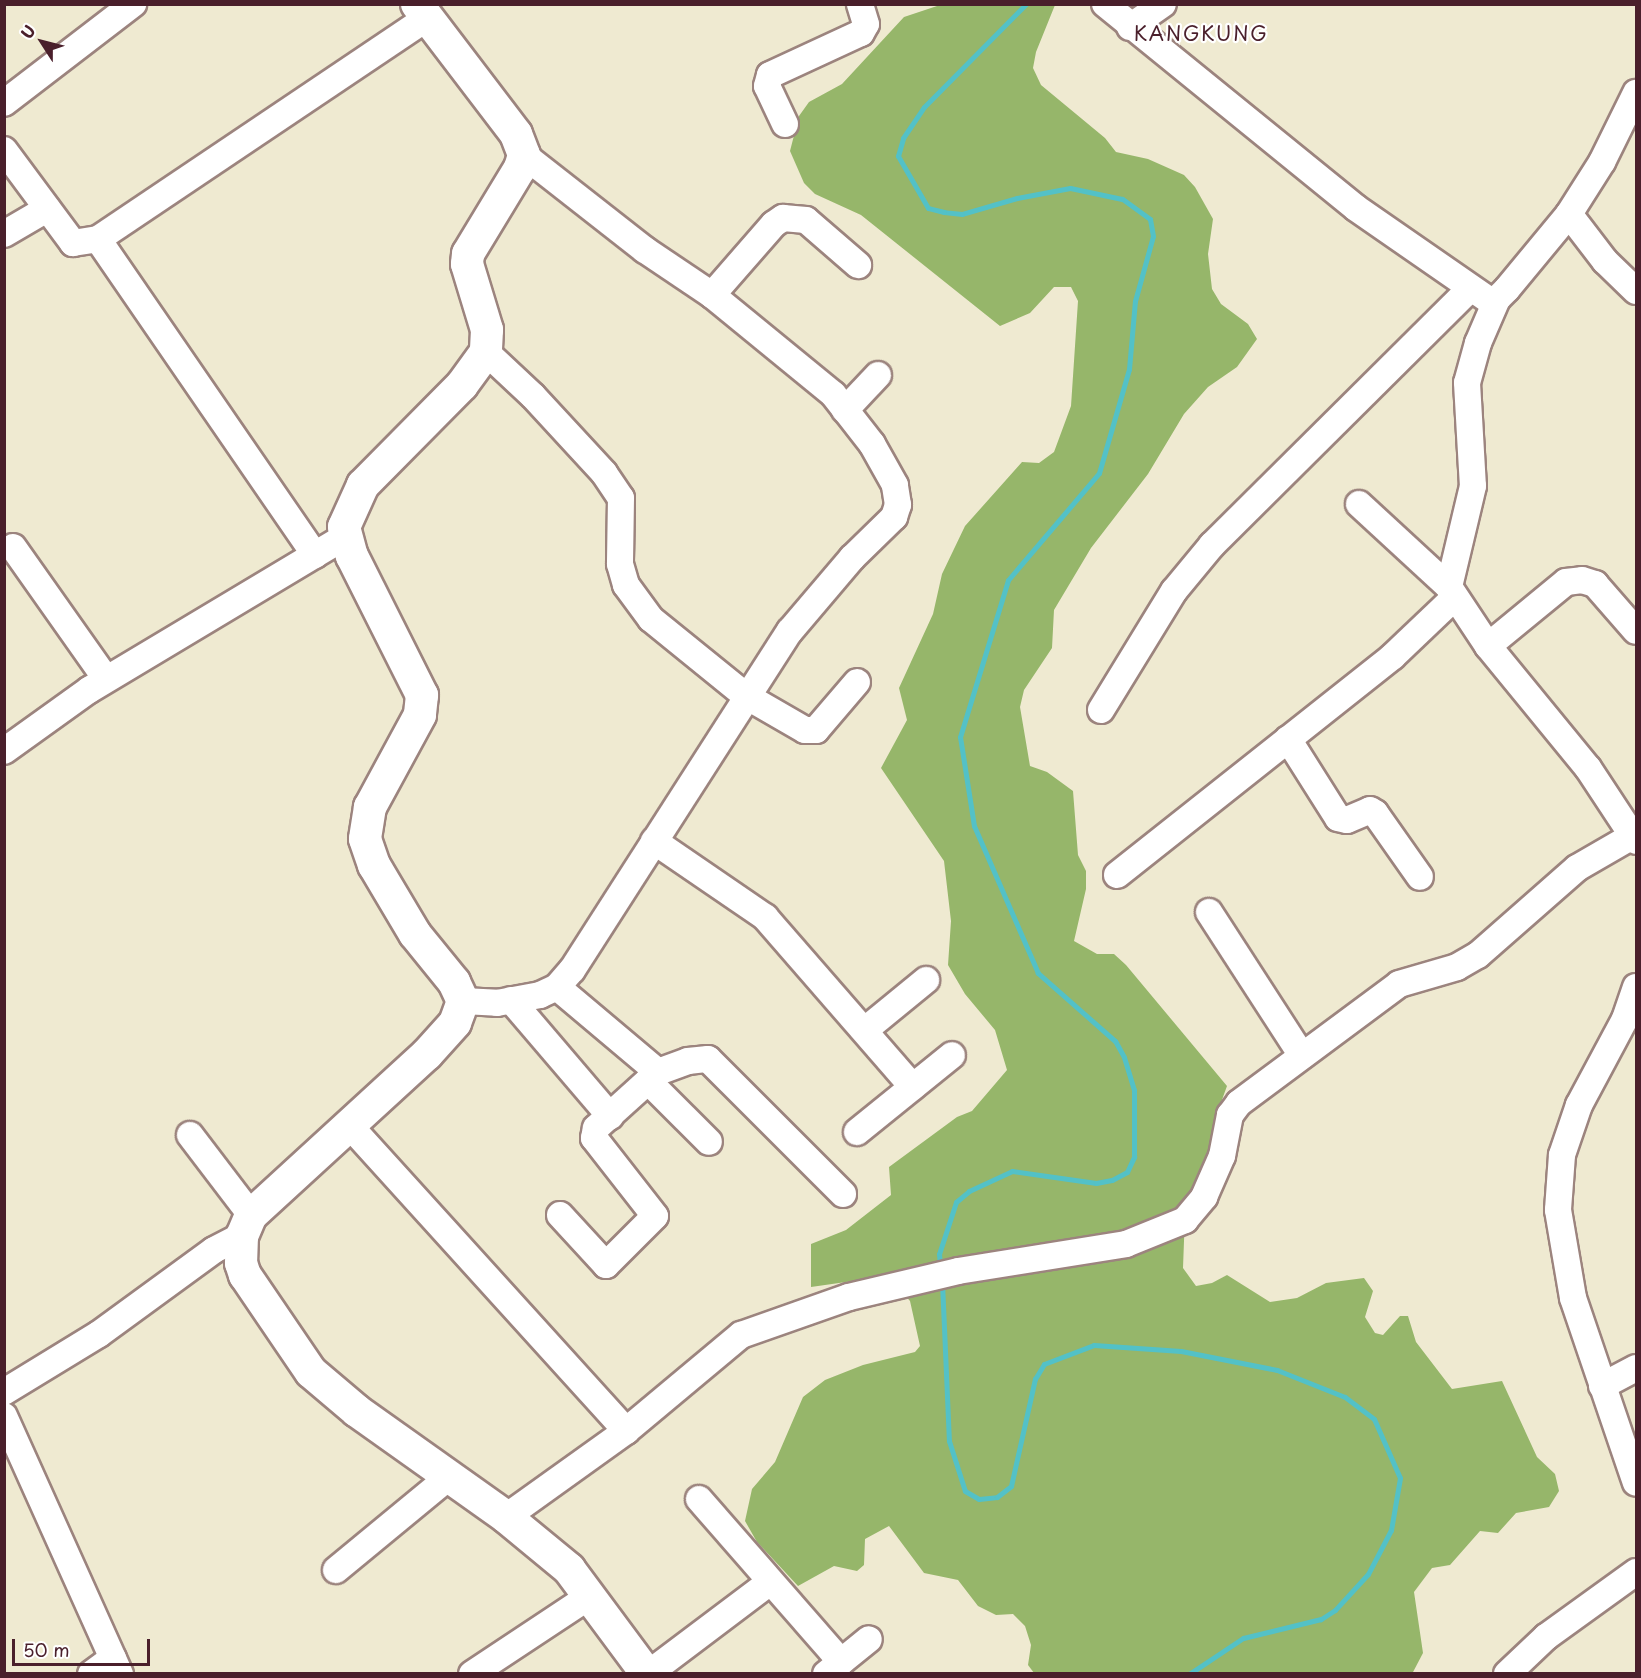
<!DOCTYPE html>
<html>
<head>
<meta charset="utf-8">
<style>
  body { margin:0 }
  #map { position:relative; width:1641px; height:1678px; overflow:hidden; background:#efead1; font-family:"Playpen Sans",sans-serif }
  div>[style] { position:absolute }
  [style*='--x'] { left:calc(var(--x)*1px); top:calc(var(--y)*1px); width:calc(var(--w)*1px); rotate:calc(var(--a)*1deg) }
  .forest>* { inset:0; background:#96b66a }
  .stream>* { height:5px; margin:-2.5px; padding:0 2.5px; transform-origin:2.5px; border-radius:2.5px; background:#53c1c7 }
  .roads { filter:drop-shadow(2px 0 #9c847e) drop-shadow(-2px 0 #9c847e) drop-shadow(0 2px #9c847e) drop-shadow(0 -2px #9c847e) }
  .minor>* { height:26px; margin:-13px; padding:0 13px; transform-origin:13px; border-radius:13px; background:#fff }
  .major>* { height:32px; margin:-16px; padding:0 16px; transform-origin:16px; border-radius:16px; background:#fff }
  span { translate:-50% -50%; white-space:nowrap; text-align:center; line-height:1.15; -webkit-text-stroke:4.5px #fff; paint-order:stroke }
  .quarter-label { font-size:20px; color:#4a1f2b; letter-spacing:1.5px }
  .frame { position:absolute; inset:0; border:6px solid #4a1f2b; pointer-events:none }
  .north { position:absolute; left:12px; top:12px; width:60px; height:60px; -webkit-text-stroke:4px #fff; paint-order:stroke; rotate:306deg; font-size:16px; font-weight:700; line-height:24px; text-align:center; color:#4a1f2b }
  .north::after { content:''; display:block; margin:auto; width:21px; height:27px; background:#4a1f2b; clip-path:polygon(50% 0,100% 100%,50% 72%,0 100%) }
  .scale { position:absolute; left:12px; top:1639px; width:138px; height:27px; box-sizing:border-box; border:3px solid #4a1f2b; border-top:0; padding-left:8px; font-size:18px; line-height:21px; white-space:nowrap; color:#4a1f2b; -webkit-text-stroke:4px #fff; paint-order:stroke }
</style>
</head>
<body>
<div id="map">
  <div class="forest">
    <div style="clip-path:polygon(940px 5px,1055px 5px,1036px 52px,1033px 68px,1041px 85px,1105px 138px,1116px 152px,1148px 159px,1184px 175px,1195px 187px,1213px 219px,1208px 254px,1212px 289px,1221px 304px,1248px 324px,1257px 339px,1237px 367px,1208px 387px,1184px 414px,1148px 474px,1091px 548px,1054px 610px,1052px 648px,1024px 690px,1020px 707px,1030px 766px,1047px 772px,1073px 791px,1078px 855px,1086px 871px,1086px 889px,1074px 941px,1097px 954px,1114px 954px,1126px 965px,1227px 1086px,1215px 1119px,1209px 1157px,1185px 1214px,1183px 1268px,1196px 1286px,1212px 1283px,1227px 1275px,1270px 1302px,1297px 1298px,1326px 1283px,1364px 1278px,1373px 1291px,1365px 1317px,1375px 1333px,1383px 1335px,1400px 1316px,1408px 1316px,1416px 1342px,1452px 1389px,1502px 1381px,1537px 1457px,1555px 1474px,1559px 1491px,1549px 1507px,1516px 1513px,1498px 1533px,1480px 1531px,1450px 1565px,1432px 1568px,1414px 1592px,1423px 1653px,1412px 1674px,1034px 1673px,1028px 1665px,1031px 1645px,1025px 1626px,1013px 1614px,996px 1615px,978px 1606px,958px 1580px,924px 1573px,889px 1526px,865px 1539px,864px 1565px,857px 1571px,834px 1566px,798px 1586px,757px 1542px,745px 1521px,752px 1489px,775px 1462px,803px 1397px,825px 1380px,863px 1365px,915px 1352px,920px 1346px,910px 1301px,888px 1276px,811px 1287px,811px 1244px,846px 1230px,891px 1195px,889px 1167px,957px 1117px,972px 1111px,1007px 1070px,995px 1030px,965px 994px,948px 965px,951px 921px,944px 861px,881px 768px,907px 720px,899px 688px,933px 614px,942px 574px,965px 526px,1022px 462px,1039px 463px,1054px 452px,1071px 406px,1078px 301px,1071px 287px,1054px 287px,1030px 313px,1000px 326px,861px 215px,815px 194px,804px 183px,790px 151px,799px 116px,809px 102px,842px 84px,904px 17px)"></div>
  </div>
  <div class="stream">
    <div style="--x:940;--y:1267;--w:13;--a:-94"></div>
    <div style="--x:939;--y:1254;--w:55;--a:-71.9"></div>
    <div style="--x:956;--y:1202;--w:17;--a:-40"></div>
    <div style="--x:969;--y:1191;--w:47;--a:-24.9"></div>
    <div style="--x:1012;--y:1171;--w:85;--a:8.1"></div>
    <div style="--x:1096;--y:1183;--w:16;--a:-11"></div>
    <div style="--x:1112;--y:1180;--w:17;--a:-28"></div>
    <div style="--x:1127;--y:1172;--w:17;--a:-65"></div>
    <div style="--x:1134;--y:1157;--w:67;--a:-90"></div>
    <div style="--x:1134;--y:1090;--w:34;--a:-107"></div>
    <div style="--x:1124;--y:1057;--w:18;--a:-119"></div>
    <div style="--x:1115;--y:1041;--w:103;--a:-138.6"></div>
    <div style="--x:1038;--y:973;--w:160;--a:-113.5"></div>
    <div style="--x:974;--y:826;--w:90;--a:-98.9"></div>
    <div style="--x:960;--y:737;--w:164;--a:-73"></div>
    <div style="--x:1008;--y:580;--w:140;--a:-49.6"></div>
    <div style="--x:1099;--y:473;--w:108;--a:-73.9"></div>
    <div style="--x:1129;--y:369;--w:68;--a:-85"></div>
    <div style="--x:1135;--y:301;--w:67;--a:-74.5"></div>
    <div style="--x:1153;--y:236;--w:17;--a:-100"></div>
    <div style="--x:1150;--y:219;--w:34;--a:-144"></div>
    <div style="--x:1122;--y:199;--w:53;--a:-168.1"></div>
    <div style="--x:1070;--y:188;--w:54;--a:169.3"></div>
    <div style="--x:1017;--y:198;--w:57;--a:163.8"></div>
    <div style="--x:962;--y:214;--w:18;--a:-174"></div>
    <div style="--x:944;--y:212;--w:16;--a:-166"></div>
    <div style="--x:928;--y:208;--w:60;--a:-120"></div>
    <div style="--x:898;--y:156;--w:19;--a:-74"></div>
    <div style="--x:903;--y:138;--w:37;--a:-56"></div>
    <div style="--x:924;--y:107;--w:145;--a:-45.3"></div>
    <div style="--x:942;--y:1282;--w:159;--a:87.5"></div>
    <div style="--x:949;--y:1441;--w:52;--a:72.3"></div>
    <div style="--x:965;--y:1491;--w:16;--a:30"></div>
    <div style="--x:979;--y:1499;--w:18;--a:-6"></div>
    <div style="--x:997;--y:1497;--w:18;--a:-38"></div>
    <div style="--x:1011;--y:1486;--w:110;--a:-77.4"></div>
    <div style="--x:1035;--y:1379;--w:17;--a:-59"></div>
    <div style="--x:1044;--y:1364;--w:53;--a:-20.8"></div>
    <div style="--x:1094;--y:1345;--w:87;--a:3.9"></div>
    <div style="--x:1181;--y:1351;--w:98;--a:11.2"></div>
    <div style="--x:1277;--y:1370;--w:73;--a:21.7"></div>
    <div style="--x:1345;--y:1397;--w:36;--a:37"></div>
    <div style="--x:1374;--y:1419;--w:64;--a:66.2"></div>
    <div style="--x:1400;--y:1478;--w:53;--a:99.8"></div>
    <div style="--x:1391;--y:1530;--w:50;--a:117.6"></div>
    <div style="--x:1368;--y:1574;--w:49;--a:132.5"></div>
    <div style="--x:1335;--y:1610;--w:17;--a:147"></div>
    <div style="--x:1321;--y:1619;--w:80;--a:166.3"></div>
    <div style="--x:1243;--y:1638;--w:65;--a:146.3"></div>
  </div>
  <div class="roads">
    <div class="minor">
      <div style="--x:1105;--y:4;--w:323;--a:39.1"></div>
      <div style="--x:1356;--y:208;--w:162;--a:34.7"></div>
      <div style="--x:1489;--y:300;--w:8;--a:-7"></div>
      <div style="--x:1497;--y:299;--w:14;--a:-45"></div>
      <div style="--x:1507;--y:289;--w:97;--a:-50.4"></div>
      <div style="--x:1569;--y:214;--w:62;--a:-57.6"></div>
      <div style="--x:1602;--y:162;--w:77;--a:-63.8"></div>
      <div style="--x:1130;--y:27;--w:40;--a:-34.9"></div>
      <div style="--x:4;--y:103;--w:163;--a:-37.5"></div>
      <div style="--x:785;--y:124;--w:42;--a:-115.3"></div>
      <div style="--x:767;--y:86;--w:11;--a:-75"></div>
      <div style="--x:770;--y:75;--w:100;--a:-24.8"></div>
      <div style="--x:861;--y:33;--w:10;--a:-61"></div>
      <div style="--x:866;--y:24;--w:21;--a:-107"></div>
      <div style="--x:4;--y:150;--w:116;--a:53.4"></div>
      <div style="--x:73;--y:243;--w:25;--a:-9"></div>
      <div style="--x:1569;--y:214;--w:59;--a:52.5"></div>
      <div style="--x:1605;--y:261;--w:43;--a:44.1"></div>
      <div style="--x:4;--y:234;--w:50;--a:-30.2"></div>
      <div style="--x:712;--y:295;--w:94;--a:-48.9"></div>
      <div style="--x:774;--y:224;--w:11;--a:-34"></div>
      <div style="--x:783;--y:218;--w:23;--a:5"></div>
      <div style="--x:806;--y:220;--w:69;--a:40.9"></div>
      <div style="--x:1497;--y:299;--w:48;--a:113.4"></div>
      <div style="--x:1478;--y:343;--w:41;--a:105.4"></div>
      <div style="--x:1467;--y:383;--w:103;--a:86.7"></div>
      <div style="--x:1473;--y:486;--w:104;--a:103.4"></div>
      <div style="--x:1449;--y:587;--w:71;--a:56.5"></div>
      <div style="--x:1488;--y:646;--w:158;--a:50.7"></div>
      <div style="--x:1588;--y:768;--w:87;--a:56.7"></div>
      <div style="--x:486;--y:352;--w:64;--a:43.1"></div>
      <div style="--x:533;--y:396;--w:105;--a:47.3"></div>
      <div style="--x:604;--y:473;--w:30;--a:56"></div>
      <div style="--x:621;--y:498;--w:66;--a:90.9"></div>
      <div style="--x:620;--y:564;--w:22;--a:74"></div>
      <div style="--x:626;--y:585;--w:42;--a:53.7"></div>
      <div style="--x:651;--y:619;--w:122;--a:39"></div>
      <div style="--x:746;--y:696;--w:68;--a:30"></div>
      <div style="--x:805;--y:730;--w:11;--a:0"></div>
      <div style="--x:816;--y:730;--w:63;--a:-49.5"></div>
      <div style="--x:845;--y:410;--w:48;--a:-46.7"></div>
      <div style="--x:1359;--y:504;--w:122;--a:42.7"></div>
      <div style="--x:13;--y:547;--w:161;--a:54.8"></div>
      <div style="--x:315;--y:555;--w:383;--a:-124.5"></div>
      <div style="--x:98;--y:239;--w:396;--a:-33.9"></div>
      <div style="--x:1488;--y:646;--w:101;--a:-39.4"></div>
      <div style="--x:1566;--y:582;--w:16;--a:-7"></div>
      <div style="--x:1582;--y:580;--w:14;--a:17"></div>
      <div style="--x:1595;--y:584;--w:62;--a:48.9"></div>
      <div style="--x:1101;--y:710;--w:140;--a:-58.5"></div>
      <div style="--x:1174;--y:591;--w:60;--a:-50.4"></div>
      <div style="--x:1212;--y:545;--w:363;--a:-44.8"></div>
      <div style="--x:1288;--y:739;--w:93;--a:57.7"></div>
      <div style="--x:1338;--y:818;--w:9;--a:13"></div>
      <div style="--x:1347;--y:820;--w:25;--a:-23"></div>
      <div style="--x:1370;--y:810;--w:6;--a:31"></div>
      <div style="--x:1375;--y:813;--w:78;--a:54.9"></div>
      <div style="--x:4;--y:751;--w:105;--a:-35.7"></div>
      <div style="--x:89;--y:690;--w:298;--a:-30.9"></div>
      <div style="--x:654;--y:841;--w:135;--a:34.4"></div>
      <div style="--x:765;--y:917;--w:225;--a:49"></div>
      <div style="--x:1117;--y:875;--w:352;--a:-38.4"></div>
      <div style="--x:1393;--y:656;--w:84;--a:-43.6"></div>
      <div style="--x:1209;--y:912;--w:171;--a:57.1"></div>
      <div style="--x:557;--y:987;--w:132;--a:40.1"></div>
      <div style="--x:658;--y:1072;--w:32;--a:-20"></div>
      <div style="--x:688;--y:1061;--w:20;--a:-6"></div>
      <div style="--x:708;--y:1059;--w:191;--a:45"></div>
      <div style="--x:1636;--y:987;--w:34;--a:109"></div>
      <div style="--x:1625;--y:1019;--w:98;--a:118.1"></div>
      <div style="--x:1579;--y:1105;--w:53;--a:108.8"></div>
      <div style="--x:1562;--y:1155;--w:55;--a:94.2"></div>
      <div style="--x:1558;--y:1210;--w:89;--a:80.3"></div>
      <div style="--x:1573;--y:1298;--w:195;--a:71.2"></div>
      <div style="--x:511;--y:1000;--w:153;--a:49.5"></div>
      <div style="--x:463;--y:1001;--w:34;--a:3"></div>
      <div style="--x:497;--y:1003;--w:44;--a:-10.5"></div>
      <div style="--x:540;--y:995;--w:19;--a:-25"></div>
      <div style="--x:557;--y:987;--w:23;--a:-49"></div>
      <div style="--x:572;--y:970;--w:403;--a:-57.3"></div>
      <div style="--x:790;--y:631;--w:96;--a:-49.7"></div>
      <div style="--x:852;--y:558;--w:59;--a:-44.3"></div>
      <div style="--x:894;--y:517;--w:13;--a:-72"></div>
      <div style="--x:898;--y:505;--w:20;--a:-99"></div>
      <div style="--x:895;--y:485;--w:47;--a:-119.3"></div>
      <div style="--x:872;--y:444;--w:63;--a:-128"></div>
      <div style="--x:833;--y:394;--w:156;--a:-140.7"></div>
      <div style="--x:712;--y:295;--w:81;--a:-146.1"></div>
      <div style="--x:645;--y:250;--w:154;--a:-141.9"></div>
      <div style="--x:865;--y:1030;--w:79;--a:-39.3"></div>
      <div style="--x:648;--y:1081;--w:86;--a:45"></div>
      <div style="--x:349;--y:1125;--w:413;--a:47.8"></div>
      <div style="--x:626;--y:1431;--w:150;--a:-39.9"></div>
      <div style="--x:741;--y:1335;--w:114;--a:-19.4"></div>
      <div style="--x:849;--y:1297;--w:112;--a:-13.4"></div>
      <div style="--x:958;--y:1271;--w:170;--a:-9.1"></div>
      <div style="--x:1126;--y:1244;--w:64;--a:-22.1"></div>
      <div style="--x:1185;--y:1220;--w:30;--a:-50"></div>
      <div style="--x:1204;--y:1197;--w:45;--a:-66.3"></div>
      <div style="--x:1222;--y:1156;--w:42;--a:-79"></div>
      <div style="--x:1230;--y:1115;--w:15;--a:-53"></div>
      <div style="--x:1239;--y:1103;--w:199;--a:-36.6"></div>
      <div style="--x:1399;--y:984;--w:60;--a:-16.3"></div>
      <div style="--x:1457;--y:967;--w:24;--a:-30"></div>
      <div style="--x:1478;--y:955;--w:132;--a:-41.3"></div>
      <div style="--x:1577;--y:868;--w:66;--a:-30.1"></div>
      <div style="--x:857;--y:1132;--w:122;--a:-39"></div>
      <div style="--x:190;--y:1135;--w:101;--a:52.7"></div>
      <div style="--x:560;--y:1215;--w:68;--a:47.4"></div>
      <div style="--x:606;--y:1265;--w:69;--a:-45"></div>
      <div style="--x:655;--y:1216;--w:99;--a:-128"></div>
      <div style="--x:594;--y:1138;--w:10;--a:-79"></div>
      <div style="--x:596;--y:1128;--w:84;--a:-42.1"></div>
      <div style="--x:1602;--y:1386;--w:38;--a:-28"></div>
      <div style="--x:4;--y:1392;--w:111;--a:-31.4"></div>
      <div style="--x:99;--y:1334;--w:142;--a:-36.1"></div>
      <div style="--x:214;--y:1250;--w:31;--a:-27"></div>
      <div style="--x:4;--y:1416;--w:283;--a:65.8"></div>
      <div style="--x:699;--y:1499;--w:216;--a:48.9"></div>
      <div style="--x:506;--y:1517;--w:148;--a:-35.6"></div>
      <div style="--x:336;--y:1570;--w:148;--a:-39.5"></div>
      <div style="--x:91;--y:1674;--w:27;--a:-36"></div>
      <div style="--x:472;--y:1674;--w:141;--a:-33.5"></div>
      <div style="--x:648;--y:1674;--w:153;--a:-37"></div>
      <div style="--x:826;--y:1674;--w:55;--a:-39.1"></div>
      <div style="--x:1507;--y:1674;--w:54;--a:-43.5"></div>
      <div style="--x:1546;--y:1637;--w:111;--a:-35.8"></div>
    </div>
    <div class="major">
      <div style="--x:417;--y:4;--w:163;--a:52.7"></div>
      <div style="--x:516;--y:134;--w:22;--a:69"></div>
      <div style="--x:524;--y:155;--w:14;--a:107"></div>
      <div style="--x:520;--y:168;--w:100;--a:121.2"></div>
      <div style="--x:468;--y:254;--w:10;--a:96"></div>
      <div style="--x:467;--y:264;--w:69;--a:73.1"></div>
      <div style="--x:487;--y:330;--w:22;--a:93"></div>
      <div style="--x:486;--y:352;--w:41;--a:126"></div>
      <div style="--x:462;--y:385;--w:141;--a:134.7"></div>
      <div style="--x:363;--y:485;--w:46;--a:114.3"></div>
      <div style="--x:344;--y:527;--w:30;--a:75"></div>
      <div style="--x:352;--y:556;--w:156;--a:63.3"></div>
      <div style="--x:422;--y:695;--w:20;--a:96"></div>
      <div style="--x:420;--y:715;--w:105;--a:118.5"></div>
      <div style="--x:370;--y:807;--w:32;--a:99"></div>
      <div style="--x:365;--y:839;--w:28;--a:71"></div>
      <div style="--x:374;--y:865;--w:80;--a:59.3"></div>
      <div style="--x:415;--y:934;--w:62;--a:50.9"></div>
      <div style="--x:454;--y:982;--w:21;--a:65"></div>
      <div style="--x:463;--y:1001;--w:23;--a:110"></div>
      <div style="--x:455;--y:1023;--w:42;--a:132.1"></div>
      <div style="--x:427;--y:1054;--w:239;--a:137.5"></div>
      <div style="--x:251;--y:1215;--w:23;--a:113"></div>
      <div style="--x:242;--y:1236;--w:27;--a:92"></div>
      <div style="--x:241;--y:1263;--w:13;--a:72"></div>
      <div style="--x:245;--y:1275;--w:117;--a:55.8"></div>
      <div style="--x:311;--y:1372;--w:60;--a:40.3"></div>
      <div style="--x:357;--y:1411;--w:183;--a:35.4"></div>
      <div style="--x:506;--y:1517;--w:82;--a:39.5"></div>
      <div style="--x:569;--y:1569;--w:131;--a:53.4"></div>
    </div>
  </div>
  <div class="quarter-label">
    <span style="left:1201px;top:33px">KANGKUNG</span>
  </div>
  <div class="frame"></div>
  <div class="north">U</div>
  <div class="scale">50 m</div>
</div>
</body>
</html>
